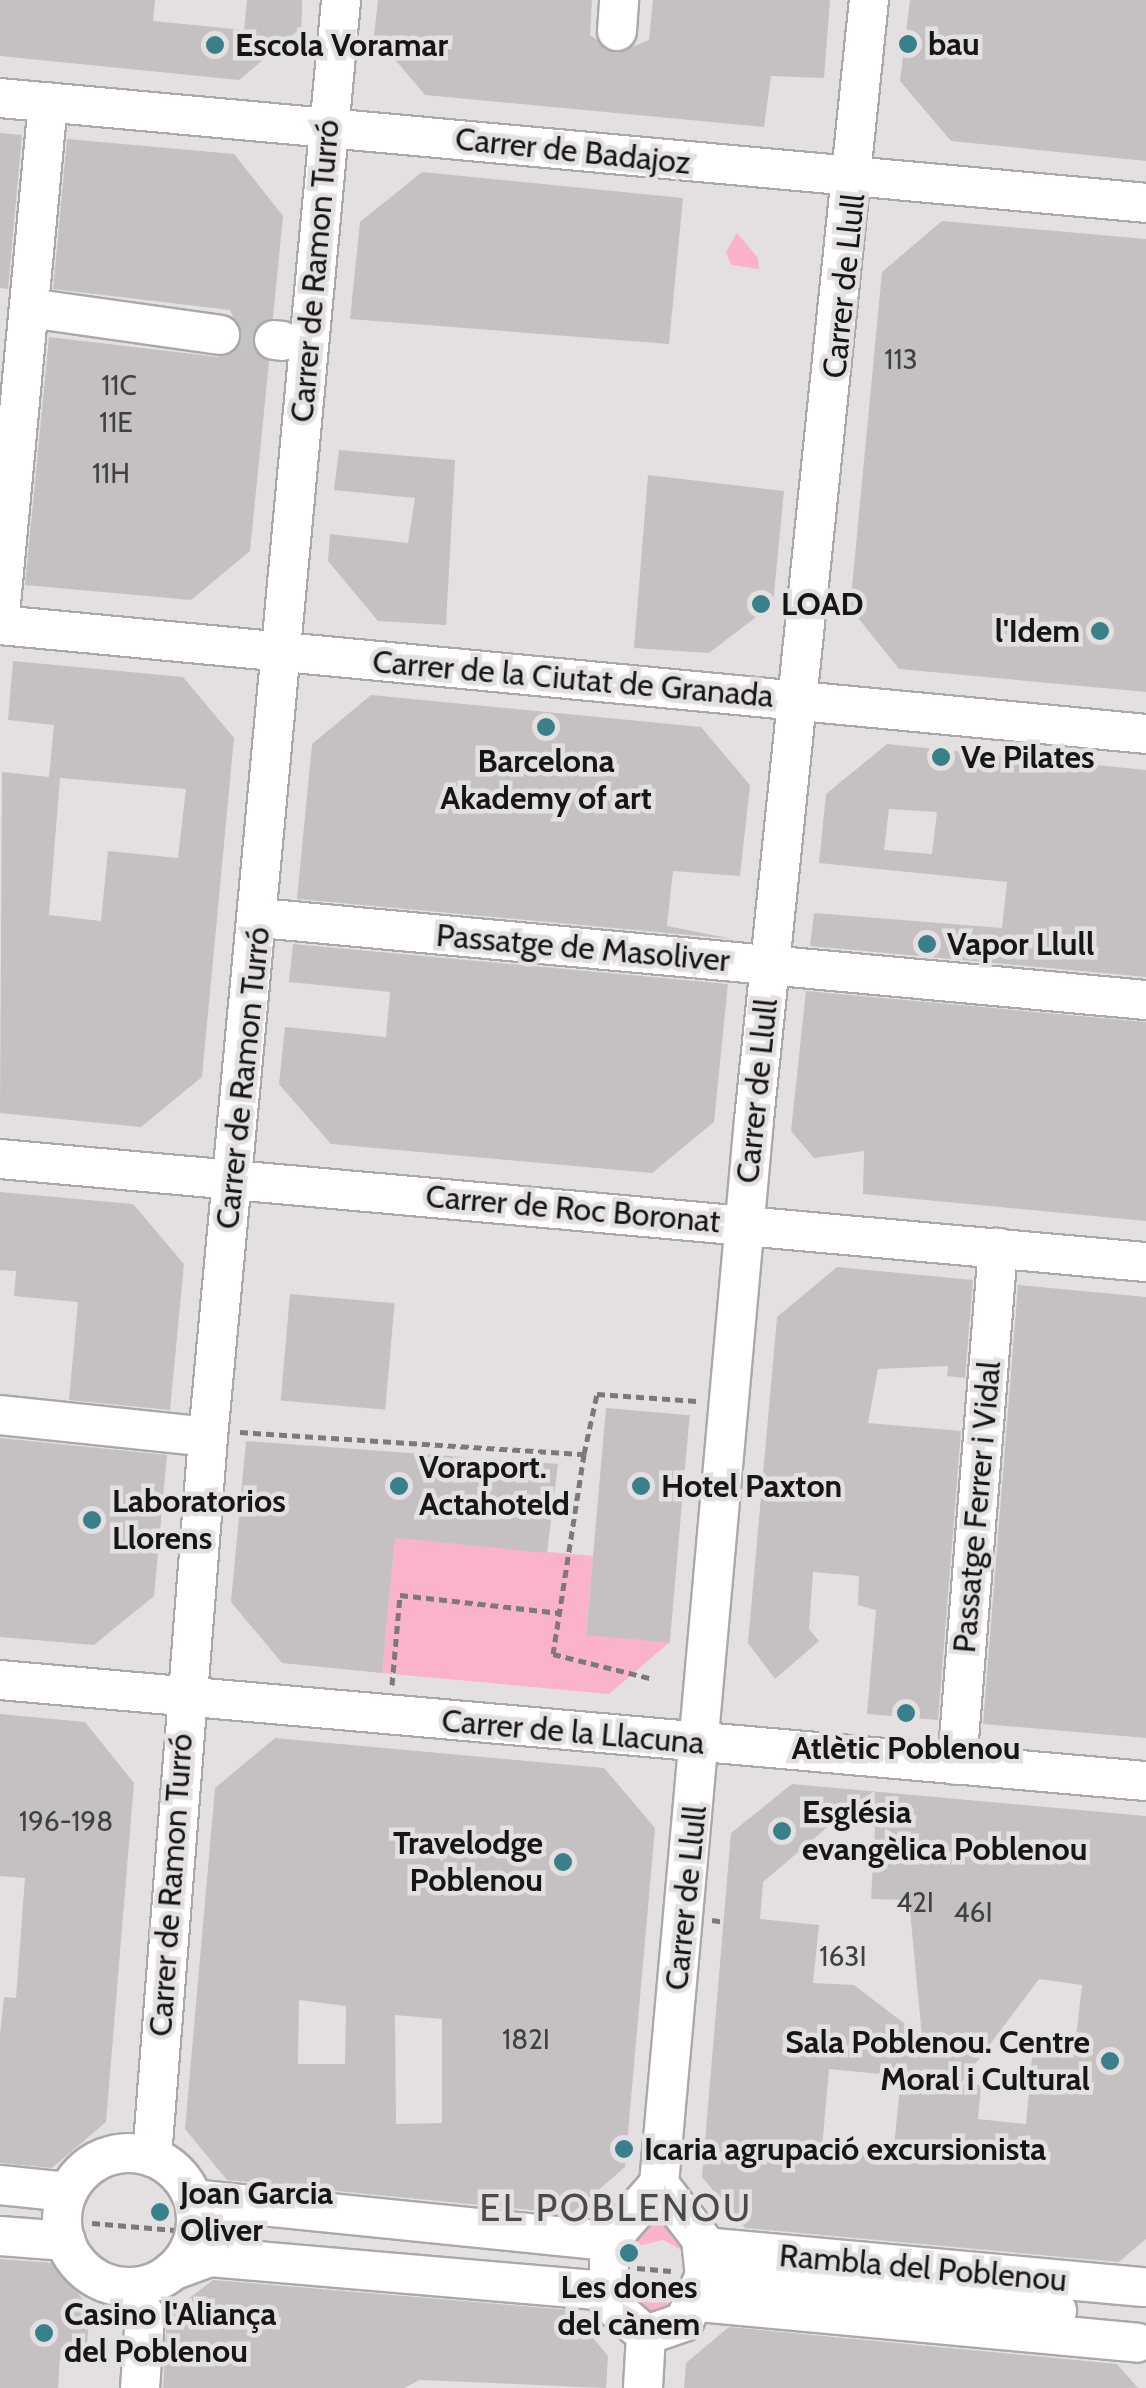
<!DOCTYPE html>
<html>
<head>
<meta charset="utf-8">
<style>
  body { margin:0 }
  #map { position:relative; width:1146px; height:2388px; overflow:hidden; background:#e4e0e1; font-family:Cabin,sans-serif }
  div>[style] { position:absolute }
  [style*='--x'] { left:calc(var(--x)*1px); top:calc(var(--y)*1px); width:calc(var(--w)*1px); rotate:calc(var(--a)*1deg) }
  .green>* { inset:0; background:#fab3c9 }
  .building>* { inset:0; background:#c5c1c2; transform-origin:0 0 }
  .minor-tunnel>* { height:38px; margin-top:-19px; transform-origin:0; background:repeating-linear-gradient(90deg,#c5c2c3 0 38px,transparent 0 57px) }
  .path>* { height:5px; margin-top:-2.5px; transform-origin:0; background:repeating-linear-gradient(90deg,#7c797a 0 8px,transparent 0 13px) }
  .roads { filter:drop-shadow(2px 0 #aca8a9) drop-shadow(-2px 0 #aca8a9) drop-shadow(0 2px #aca8a9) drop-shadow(0 -2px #aca8a9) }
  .minor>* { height:38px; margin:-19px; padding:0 19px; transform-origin:19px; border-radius:19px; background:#fff }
  .minor>.ring { margin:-19px; padding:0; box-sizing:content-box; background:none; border:38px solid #fff; border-radius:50% }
  .dots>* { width:28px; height:28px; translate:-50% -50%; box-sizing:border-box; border:5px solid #e4e0e1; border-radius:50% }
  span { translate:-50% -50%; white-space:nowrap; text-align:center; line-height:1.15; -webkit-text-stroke:9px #e4e0e1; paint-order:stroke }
  .number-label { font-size:28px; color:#424141 }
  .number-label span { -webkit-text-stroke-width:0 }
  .poi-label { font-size:32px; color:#171616; font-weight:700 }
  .left { translate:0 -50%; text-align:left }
  .right { translate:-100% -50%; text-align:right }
  .street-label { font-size:32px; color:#171616 }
  .quarter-label { font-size:38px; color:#4c494a; letter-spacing:2.5px }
</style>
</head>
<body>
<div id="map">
  <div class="green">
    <div style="clip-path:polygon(737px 233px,758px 258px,759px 269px,731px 265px,726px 252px)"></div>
    <div style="clip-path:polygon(395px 1538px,593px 1556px,586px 1635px,670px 1642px,609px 1694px,382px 1673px)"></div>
    <div style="clip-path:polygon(656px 2220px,674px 2225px,689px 2254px,663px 2240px,625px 2249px)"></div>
    <div style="clip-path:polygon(622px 2286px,649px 2300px,685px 2292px,687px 2301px,642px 2319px)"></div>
  </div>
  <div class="building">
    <div style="clip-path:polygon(0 0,155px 0,153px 21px,244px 30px,247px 0,302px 0,302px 13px,301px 28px,239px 80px,0 56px)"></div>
    <div style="clip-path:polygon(378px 0,592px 0,590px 35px,617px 53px,649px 40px,653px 0,830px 0,824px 78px,771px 76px,764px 127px,425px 95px,374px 35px)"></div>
    <div style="clip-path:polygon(910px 0,1146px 0,1146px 161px,951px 141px,900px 81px)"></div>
    <div style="clip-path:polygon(0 133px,22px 135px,8px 289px,0 288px)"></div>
    <div style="clip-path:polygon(67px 139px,234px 154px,283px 216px,273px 318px,252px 338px,269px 362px,250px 551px,191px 600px,25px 585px,49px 337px,218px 357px,242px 337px,230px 310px,53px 289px)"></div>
    <div style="clip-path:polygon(422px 172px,683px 198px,669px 344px,350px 319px,360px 222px)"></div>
    <div style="clip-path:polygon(942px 221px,1146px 239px,1146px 692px,899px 669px,850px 608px,882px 272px)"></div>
    <div style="clip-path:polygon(339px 450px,455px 460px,446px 625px,378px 621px,328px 561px,330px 534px,408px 543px,415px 498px,334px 490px)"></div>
    <div style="clip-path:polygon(648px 475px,784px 491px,773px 604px,709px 653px,634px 648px)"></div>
    <div style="clip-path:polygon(evenodd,13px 661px,183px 677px,234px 738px,202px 1077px,141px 1127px,0 1113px,2px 772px,49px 777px,54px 725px,8px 720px,13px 661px,49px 777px,186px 789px,178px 858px,108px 851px,101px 921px,49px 915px,60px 778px,49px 777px)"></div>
    <div style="clip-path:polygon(371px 695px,701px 727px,750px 785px,740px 876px,673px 871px,667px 926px,733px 939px,297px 899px,312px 744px)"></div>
    <div style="clip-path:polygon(evenodd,887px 744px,1146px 770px,1146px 977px,810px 946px,814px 913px,1002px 928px,1007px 882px,819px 863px,826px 794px,887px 744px,889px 809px,937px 812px,932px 854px,884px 850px,889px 809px)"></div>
    <div style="clip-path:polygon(293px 944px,728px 984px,714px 1122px,652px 1173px,331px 1144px,279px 1084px,285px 1027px,386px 1037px,390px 992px,289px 982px)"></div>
    <div style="clip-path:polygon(806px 991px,1146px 1022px,1146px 1221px,863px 1194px,864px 1151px,814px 1158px,791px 1131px)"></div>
    <div style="clip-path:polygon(0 1192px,133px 1204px,184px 1264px,170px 1410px,69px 1400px,78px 1302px,14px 1296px,16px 1271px,0 1270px)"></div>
    <div style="clip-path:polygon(837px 1267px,973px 1280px,965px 1378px,947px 1376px,948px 1366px,878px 1369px,868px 1423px,961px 1431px,938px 1720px,867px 1714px,876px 1610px,858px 1605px,859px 1576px,813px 1572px,809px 1629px,819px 1641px,775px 1679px,748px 1643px,777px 1317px)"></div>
    <div style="clip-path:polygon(1018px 1285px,1146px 1297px,1146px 1738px,983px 1724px)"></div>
    <div style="left:290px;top:1294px;width:105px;height:107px;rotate:5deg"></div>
    <div style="left:606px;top:1408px;width:84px;height:228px;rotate:5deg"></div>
    <div style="clip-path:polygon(0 1438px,167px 1455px,154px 1596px,94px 1645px,0 1637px)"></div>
    <div style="clip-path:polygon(246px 1441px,558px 1464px,547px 1553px,395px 1538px,382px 1673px,282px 1663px,231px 1602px)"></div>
    <div style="clip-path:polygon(0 1714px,85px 1722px,134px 1783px,106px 2122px,52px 2168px,0 2163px,0 2035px,4px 1997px,16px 1998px,25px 1878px,0 1876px)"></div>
    <div style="clip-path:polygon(evenodd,275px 1738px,604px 1768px,655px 1828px,625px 2167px,571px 2214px,227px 2180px,185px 2129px,215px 1788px,275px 1738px,299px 2000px,346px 2006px,345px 2064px,298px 2064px,299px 2000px,275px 1738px,395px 2015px,442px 2019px,442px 2123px,396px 2124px,395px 2015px)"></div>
    <div style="clip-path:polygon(evenodd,792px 1784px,1146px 1816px,1146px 2239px,1119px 2262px,745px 2228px,702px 2177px,731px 1833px,792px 1784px,830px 1825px,875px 1827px,871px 1899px,909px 1900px,922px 2037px,854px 1985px,813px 1983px,819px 1925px,760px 1919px,763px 1882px,830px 1825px,792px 1784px,1039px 1979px,1082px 1985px,1076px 2037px,1034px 2033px,1026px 2124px,978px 2119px,981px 2085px,961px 2083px,1039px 1979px,792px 1784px,829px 2069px,901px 2076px,893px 2157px,822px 2148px,829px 2069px)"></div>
    <div style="clip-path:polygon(0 2259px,54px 2263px,90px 2308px,86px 2357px,60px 2358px,58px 2388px,0 2388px)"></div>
    <div style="clip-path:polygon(213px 2280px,570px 2310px,608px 2356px,606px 2388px,420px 2380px,404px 2388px,163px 2388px,167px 2315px)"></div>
    <div style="clip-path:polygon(729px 2327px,1117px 2364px,1138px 2388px,684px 2388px,686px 2363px)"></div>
  </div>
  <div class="minor-tunnel">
    <div style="--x:220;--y:335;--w:54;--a:5.3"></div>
  </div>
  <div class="path">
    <div style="--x:240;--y:1432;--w:345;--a:3.7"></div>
    <div style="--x:584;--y:1454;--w:202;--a:98.8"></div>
    <div style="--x:553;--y:1654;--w:103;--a:14"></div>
    <div style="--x:584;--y:1454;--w:61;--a:-77.8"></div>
    <div style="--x:597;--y:1394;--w:100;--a:4"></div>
    <div style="--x:392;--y:1685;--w:90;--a:-84.9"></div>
    <div style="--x:400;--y:1595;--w:161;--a:6.4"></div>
    <div style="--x:712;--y:1920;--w:12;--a:9"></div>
    <div style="--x:92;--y:2223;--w:83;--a:4.8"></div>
    <div style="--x:637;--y:2268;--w:34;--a:5"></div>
  </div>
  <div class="roads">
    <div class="minor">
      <div style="--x:617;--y:31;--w:31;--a:-86"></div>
      <div style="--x:0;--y:98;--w:1151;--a:5.23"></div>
      <div style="--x:29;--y:308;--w:193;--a:8"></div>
      <div style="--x:274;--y:340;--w:8;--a:7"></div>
      <div style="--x:0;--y:614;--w:514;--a:-84.64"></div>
      <div style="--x:0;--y:625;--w:1151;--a:5.43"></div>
      <div style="--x:260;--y:918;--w:890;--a:5.29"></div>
      <div style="--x:0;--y:1159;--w:1151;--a:5.14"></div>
      <div style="--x:0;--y:1415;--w:209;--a:6"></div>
      <div style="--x:0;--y:1680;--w:1150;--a:5.04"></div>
      <div style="--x:957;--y:1765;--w:519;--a:-85.47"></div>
      <div class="ring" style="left:62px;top:2153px;width:96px;height:96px"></div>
      <div style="--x:152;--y:2157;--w:722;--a:-85.55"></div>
      <div style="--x:208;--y:1437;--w:1443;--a:-84.71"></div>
      <div style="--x:659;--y:2184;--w:1068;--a:-84.9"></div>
      <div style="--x:754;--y:1120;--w:1126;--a:-84.14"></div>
      <div style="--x:659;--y:2184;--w:69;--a:52.6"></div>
      <div style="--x:701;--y:2239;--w:36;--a:84"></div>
      <div style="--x:705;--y:2275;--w:51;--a:114.1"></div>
      <div style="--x:684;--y:2322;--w:40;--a:161.1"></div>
      <div style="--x:646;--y:2335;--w:49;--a:-139.1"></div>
      <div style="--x:609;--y:2303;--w:62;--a:-90"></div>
      <div style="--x:609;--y:2241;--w:76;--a:-48.7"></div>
      <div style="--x:0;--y:2185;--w:68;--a:5.9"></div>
      <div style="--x:193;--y:2199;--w:418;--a:5.8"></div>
      <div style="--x:0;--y:2236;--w:66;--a:4.3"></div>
      <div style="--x:703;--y:2247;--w:442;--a:5.2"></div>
      <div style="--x:172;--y:2271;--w:40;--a:-20.2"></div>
      <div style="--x:210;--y:2257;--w:397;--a:4.9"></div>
      <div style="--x:717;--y:2275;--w:342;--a:6"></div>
      <div style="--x:125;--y:2287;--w:34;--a:54"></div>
      <div style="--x:145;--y:2315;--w:73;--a:93.9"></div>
      <div style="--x:699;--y:2302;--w:440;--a:5.3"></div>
      <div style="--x:643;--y:2388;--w:53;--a:-86.8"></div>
    </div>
  </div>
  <div class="dots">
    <div style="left:908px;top:44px;background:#39808a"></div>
    <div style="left:215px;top:45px;background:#39808a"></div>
    <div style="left:761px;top:604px;background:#39808a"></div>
    <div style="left:1100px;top:631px;background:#39808a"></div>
    <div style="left:546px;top:727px;background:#39808a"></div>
    <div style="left:941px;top:757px;background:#39808a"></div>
    <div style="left:927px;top:944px;background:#39808a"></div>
    <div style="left:399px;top:1486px;background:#39808a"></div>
    <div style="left:641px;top:1486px;background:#39808a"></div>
    <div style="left:92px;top:1520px;background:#39808a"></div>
    <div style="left:906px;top:1713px;background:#39808a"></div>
    <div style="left:782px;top:1831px;background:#39808a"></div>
    <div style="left:563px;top:1862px;background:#39808a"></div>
    <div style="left:1110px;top:2061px;background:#39808a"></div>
    <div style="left:624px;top:2149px;background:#39808a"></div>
    <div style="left:160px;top:2212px;background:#39808a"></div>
    <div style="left:629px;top:2253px;background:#39808a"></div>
    <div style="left:44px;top:2333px;background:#39808a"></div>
  </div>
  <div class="number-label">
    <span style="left:901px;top:359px">113</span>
    <span style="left:119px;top:385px">11C</span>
    <span style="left:116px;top:422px">11E</span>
    <span style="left:111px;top:473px">11H</span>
    <span style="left:66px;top:1821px">196-198</span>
    <span style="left:915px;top:1902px">42I</span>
    <span style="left:973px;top:1912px">46I</span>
    <span style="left:843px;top:1956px">163I</span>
    <span style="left:526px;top:2039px">182I</span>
  </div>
  <div class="poi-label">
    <span class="left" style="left:928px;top:44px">bau</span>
    <span class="left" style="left:235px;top:45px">Escola Voramar</span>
    <span class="left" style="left:781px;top:604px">LOAD</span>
    <span class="right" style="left:1080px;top:631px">l'Idem</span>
    <span class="left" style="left:961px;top:757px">Ve Pilates</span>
    <span style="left:546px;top:780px">Barcelona<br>Akademy of art</span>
    <span class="left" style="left:947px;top:944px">Vapor Llull</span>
    <span class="left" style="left:419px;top:1486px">Voraport.<br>Actahoteld</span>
    <span class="left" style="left:661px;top:1486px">Hotel Paxton</span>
    <span class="left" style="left:112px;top:1520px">Laboratorios<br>Llorens</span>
    <span style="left:906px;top:1748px">Atlètic Poblenou</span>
    <span class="left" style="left:802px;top:1831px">Església<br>evangèlica Poblenou</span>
    <span class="right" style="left:543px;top:1862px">Travelodge<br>Poblenou</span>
    <span class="right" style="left:1090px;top:2061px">Sala Poblenou. Centre<br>Moral i Cultural</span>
    <span class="left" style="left:644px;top:2149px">Icaria agrupació excursionista</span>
    <span class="left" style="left:180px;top:2212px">Joan Garcia<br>Oliver</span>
    <span style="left:629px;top:2306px">Les dones<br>del cànem</span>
    <span class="left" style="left:64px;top:2333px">Casino l'Aliança<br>del Poblenou</span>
  </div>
  <div class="street-label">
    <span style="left:573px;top:151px;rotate:6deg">Carrer de Badajoz</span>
    <span style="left:315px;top:271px;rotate:-85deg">Carrer de Ramon Turró</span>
    <span style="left:844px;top:286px;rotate:-84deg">Carrer de Llull</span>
    <span style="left:573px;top:679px;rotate:5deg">Carrer de la Ciutat de Granada</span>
    <span style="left:583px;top:948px;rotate:5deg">Passatge de Masoliver</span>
    <span style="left:243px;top:1078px;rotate:-84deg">Carrer de Ramon Turró</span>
    <span style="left:757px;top:1091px;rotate:-84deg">Carrer de Llull</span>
    <span style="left:573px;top:1209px;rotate:5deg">Carrer de Roc Boronat</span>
    <span style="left:977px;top:1507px;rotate:-85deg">Passatge Ferrer i Vidal</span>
    <span style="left:573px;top:1732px;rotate:5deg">Carrer de la Llacuna</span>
    <span style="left:171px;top:1885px;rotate:-86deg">Carrer de Ramon Turró</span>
    <span style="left:686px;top:1898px;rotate:-84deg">Carrer de Llull</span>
    <span style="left:923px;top:2268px;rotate:5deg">Rambla del Poblenou</span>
  </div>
  <div class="quarter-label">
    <span style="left:616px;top:2208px">EL POBLENOU</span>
  </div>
</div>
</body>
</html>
